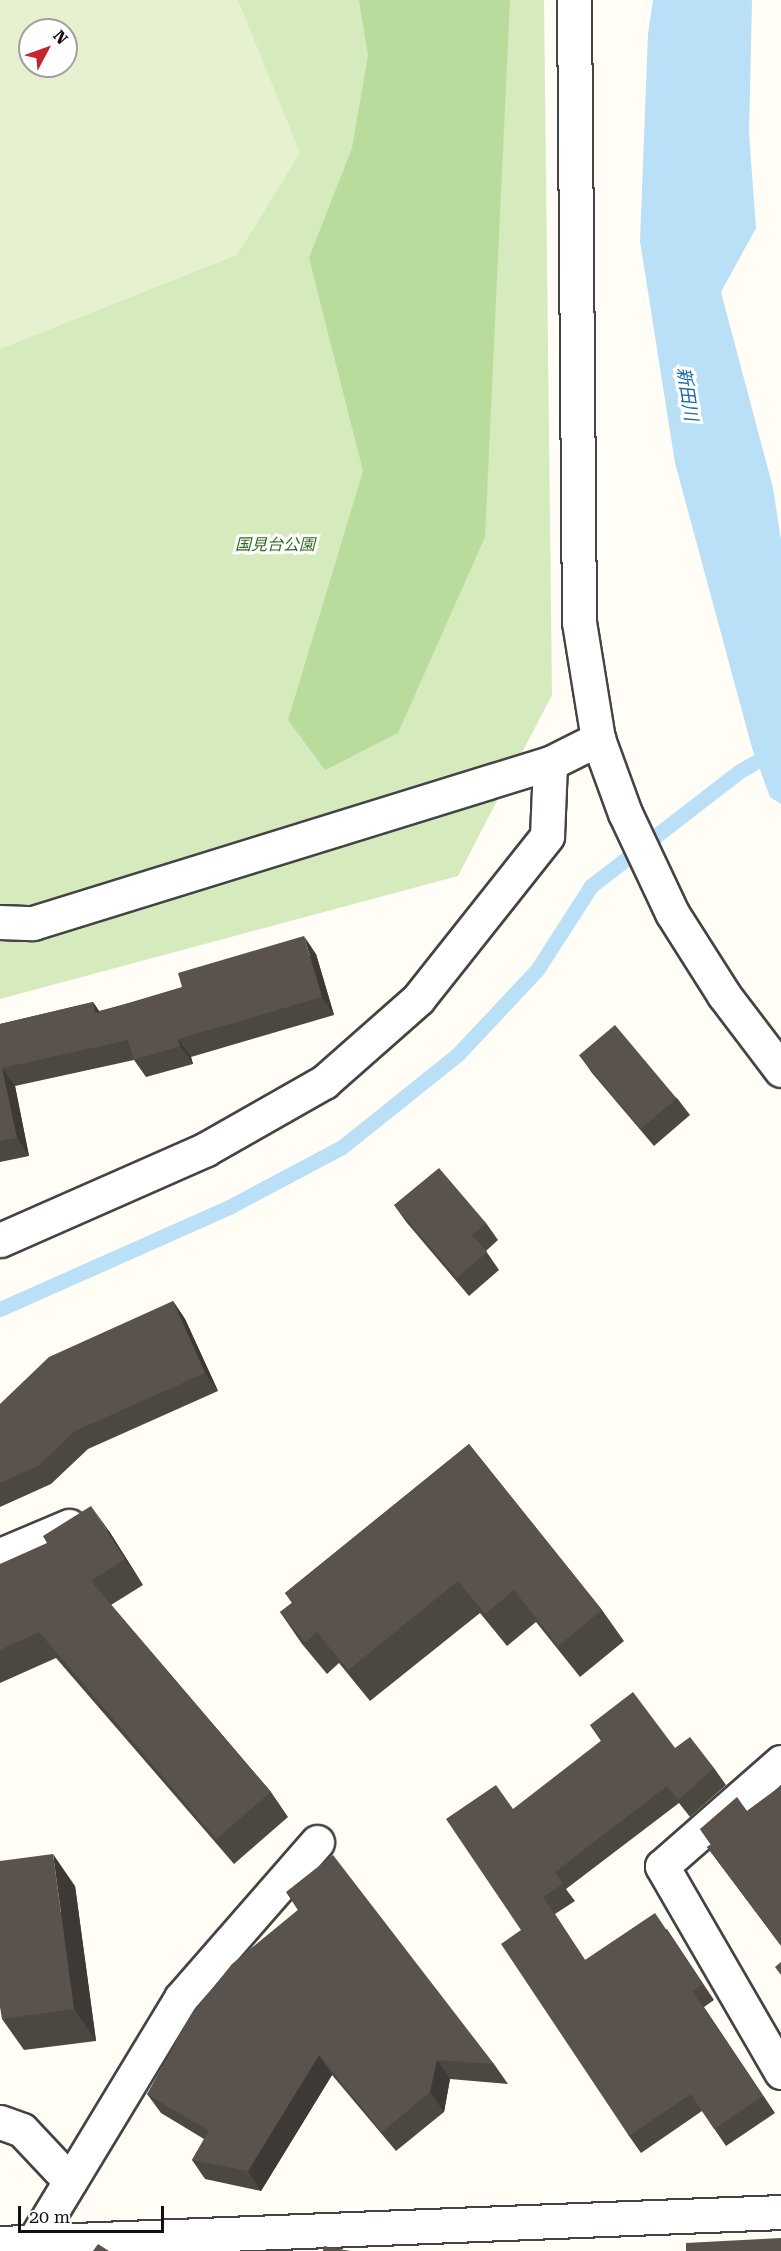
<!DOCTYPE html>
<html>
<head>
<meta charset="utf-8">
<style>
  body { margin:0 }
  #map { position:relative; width:781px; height:2251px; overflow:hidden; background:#fffdf5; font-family:"Roboto Serif","Noto Sans JP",serif }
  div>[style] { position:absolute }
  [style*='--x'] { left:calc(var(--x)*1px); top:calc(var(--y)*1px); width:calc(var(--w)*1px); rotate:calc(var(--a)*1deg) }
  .green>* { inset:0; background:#d5ebbd }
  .forest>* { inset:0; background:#b9dc9c }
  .pitch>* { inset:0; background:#e6f2cf }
  .water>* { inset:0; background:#b9e0f7 }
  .stream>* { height:15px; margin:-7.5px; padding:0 7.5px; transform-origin:7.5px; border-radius:7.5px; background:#b9e0f7 }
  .roads { filter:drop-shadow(2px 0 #444) drop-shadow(-2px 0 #444) drop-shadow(0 2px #444) drop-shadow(0 -2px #444) }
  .minor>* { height:33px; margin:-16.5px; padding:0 16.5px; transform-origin:16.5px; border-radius:16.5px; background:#fff }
  .wall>* { inset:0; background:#4d4742 }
  .shaded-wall>* { inset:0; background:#3f3936 }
  .building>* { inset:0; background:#5a524d; transform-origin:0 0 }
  span { translate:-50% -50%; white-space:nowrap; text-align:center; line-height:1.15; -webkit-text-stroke:6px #fff; paint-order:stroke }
  .park-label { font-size:16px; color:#2f6b1f; font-style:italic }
  .water-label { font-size:18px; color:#1768a6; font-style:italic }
  .north { position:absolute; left:18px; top:18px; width:60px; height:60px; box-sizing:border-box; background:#fff; border:2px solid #a0a0a0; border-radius:50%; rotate:49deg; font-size:16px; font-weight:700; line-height:24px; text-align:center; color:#111 }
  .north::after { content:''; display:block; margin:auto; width:21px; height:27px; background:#c4262e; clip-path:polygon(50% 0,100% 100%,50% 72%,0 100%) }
  .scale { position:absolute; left:18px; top:2206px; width:146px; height:27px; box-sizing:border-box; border:3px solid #111; border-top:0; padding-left:8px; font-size:18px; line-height:21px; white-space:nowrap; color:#111; -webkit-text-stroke:4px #fff; paint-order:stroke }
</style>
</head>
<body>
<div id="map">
  <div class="green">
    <div style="clip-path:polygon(evenodd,0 0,544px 0,552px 695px,458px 876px,0 999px,0 0,30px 30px,66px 30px,66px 66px,30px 66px,30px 30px)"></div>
  </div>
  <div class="forest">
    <div style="clip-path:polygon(359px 0,510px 0,485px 537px,398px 733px,325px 770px,288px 720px,363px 471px,309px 258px,352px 148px,368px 55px)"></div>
  </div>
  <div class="pitch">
    <div style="clip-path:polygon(evenodd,0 0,238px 0,300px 153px,237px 255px,0 349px,0 0,30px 30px,66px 30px,66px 66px,30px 66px,30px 30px)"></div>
  </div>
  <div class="water">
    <div style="clip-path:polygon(653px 0,752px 0,749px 133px,756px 228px,721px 292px,773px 488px,781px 540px,781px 804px,770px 797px,752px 748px,675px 463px,640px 241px,648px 34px)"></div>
  </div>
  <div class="stream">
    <div style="--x:0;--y:1309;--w:253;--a:-24"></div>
    <div style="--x:231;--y:1206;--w:126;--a:-28"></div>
    <div style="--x:342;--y:1147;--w:149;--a:-38.7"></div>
    <div style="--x:458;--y:1054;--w:115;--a:-46.8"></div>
    <div style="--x:537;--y:970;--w:100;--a:-57.3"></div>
    <div style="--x:591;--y:886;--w:188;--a:-37.7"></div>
    <div style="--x:740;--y:771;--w:36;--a:-30"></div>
  </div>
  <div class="roads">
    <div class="minor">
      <div style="--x:574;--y:0;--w:622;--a:89.54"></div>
      <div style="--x:579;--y:622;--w:119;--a:80.8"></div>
      <div style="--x:598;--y:739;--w:79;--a:70"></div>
      <div style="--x:625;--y:813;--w:110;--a:64.8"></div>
      <div style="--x:672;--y:913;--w:97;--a:57.6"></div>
      <div style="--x:724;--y:995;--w:94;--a:52.8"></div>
      <div style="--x:0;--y:922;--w:33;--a:2"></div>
      <div style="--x:33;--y:923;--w:541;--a:-17.2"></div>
      <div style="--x:550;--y:763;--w:54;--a:-26.6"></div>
      <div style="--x:0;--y:1240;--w:225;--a:-23.8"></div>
      <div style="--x:206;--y:1149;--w:136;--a:-29.6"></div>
      <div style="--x:324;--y:1082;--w:125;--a:-41.4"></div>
      <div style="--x:418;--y:999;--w:208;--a:-51.6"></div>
      <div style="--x:547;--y:836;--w:73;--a:-87.6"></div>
      <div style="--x:0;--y:1555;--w:75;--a:-22.8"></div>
      <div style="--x:781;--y:1762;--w:158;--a:138.8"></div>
      <div style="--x:662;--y:1866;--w:238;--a:60"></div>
      <div style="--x:0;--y:2122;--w:23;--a:20"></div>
      <div style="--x:22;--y:2130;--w:70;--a:46.7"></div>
      <div style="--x:35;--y:2239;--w:282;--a:-58.8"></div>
      <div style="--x:181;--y:1998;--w:207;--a:-48.9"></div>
      <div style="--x:0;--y:2243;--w:782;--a:-2.27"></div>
    </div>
  </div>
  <div class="wall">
    <div style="clip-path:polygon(316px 954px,334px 1015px,191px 1057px,193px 1064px,146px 1077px,134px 1060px,15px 1086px,29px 1156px,0 1162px,0 1024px,93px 1002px,99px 1011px)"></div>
    <div style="clip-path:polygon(580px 1056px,677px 1098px,690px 1115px,654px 1146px,592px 1073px)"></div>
    <div style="clip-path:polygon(394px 1205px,486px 1223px,498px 1240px,486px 1251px,499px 1270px,469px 1296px,407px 1223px)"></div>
    <div style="clip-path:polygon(173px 1301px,185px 1319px,218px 1391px,88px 1449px,51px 1484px,0 1507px,0 1404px)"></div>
    <div style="clip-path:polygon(469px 1444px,602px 1610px,624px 1641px,580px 1677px,536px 1622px,507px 1646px,480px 1613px,370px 1701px,339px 1663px,327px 1674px,302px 1644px,280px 1612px,292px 1603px,285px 1593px)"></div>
    <div style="clip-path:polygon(109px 1531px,143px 1585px,111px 1605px,271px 1792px,288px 1817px,234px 1864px,56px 1658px,0 1683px,0 1564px)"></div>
    <div style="clip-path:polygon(590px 1725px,675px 1748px,714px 1768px,726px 1785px,690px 1817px,679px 1803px,566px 1889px,575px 1901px,555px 1914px,585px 1960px,667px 1929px,714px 2000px,704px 2007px,775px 2113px,726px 2146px,702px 2111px,641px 2153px,629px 2136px,521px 1930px,601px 1741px)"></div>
    <div style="clip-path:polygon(781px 1786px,781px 1946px,707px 1847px,711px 1845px,700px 1829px,747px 1811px)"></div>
    <div style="clip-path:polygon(75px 1886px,96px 2041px,24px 2050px,2px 2019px)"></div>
    <div style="clip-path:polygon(286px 1892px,494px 2064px,508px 2084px,450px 2079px,444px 2112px,396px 2151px,332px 2075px,261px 2191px,205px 2179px,192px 2160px,204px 2139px,161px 2113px,147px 2094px,298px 1910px)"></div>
  </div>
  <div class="shaded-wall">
    <div style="clip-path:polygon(304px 936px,316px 954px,334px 1015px,322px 997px)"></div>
    <div style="clip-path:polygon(93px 1002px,105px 1020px,95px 1013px)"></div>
    <div style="clip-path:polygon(178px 1039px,191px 1057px,193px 1064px,180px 1046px)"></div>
    <div style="clip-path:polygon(2px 1068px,15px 1086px,29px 1156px,17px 1138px)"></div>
    <div style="clip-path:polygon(173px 1301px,185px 1319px,218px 1391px,205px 1373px)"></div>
    <div style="clip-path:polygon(91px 1506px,109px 1531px,143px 1585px,125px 1559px)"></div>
    <div style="clip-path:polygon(53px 1854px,75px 1886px,96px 2041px,74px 2009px)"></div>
    <div style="clip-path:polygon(319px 2055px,332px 2075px,261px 2191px,248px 2171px)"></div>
    <div style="clip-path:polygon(437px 2060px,450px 2079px,444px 2112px,430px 2092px)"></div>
  </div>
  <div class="building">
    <div style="clip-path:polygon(304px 936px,322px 997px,178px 1039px,180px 1046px,134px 1060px,128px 1040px,2px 1068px,17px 1138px,0 1141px,0 1024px,93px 1002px,95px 1013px,182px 987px,178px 973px)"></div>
    <div style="left:615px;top:1025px;width:96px;height:47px;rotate:50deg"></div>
    <div style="clip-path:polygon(439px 1168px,486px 1223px,472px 1235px,487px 1252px,457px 1278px,394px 1205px)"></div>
    <div style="clip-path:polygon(173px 1301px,205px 1373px,75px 1431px,38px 1466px,0 1483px,0 1404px,49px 1357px)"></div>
    <div style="clip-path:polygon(469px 1444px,602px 1610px,558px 1646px,514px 1590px,485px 1614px,458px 1581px,348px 1670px,317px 1632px,305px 1642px,280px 1612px,293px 1602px,285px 1593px)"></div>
    <div style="clip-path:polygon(91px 1506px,125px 1559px,91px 1581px,271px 1792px,216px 1839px,39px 1632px,0 1650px,0 1564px,47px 1543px,43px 1536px)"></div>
    <div style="clip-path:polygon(633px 1692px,675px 1748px,690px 1737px,714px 1768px,678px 1800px,667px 1786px,555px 1872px,563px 1884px,543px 1897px,585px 1960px,655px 1913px,703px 1984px,692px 1991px,763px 2096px,714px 2129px,691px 2094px,629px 2136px,501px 1944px,521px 1930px,446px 1819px,496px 1785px,513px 1809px,602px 1740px,590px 1725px)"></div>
    <div style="clip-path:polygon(781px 1786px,781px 1945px,707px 1847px,711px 1844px,700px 1829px,737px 1797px,747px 1811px)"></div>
    <div style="clip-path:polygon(53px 1854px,74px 2009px,2px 2019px,0 2007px,0 1861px)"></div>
    <div style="clip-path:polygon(333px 1855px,494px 2064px,437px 2060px,430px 2092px,382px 2132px,319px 2055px,248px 2171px,192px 2160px,209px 2131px,147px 2094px,191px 2015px,232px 1964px,299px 1909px,286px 1892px)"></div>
    <div style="clip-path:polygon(781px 1962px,781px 1975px,775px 1967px)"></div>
    <div style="clip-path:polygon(781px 2238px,781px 2251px,686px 2251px,686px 2243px)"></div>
    <div style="clip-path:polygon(98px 2244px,109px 2251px,93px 2251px)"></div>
    <div style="clip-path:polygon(324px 2246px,350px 2251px,323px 2251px)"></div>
  </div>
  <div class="park-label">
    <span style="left:275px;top:545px">国見台公園</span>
  </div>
  <div class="water-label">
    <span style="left:687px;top:394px;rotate:81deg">新田川</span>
  </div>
  <div class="north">N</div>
  <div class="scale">20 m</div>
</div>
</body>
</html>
